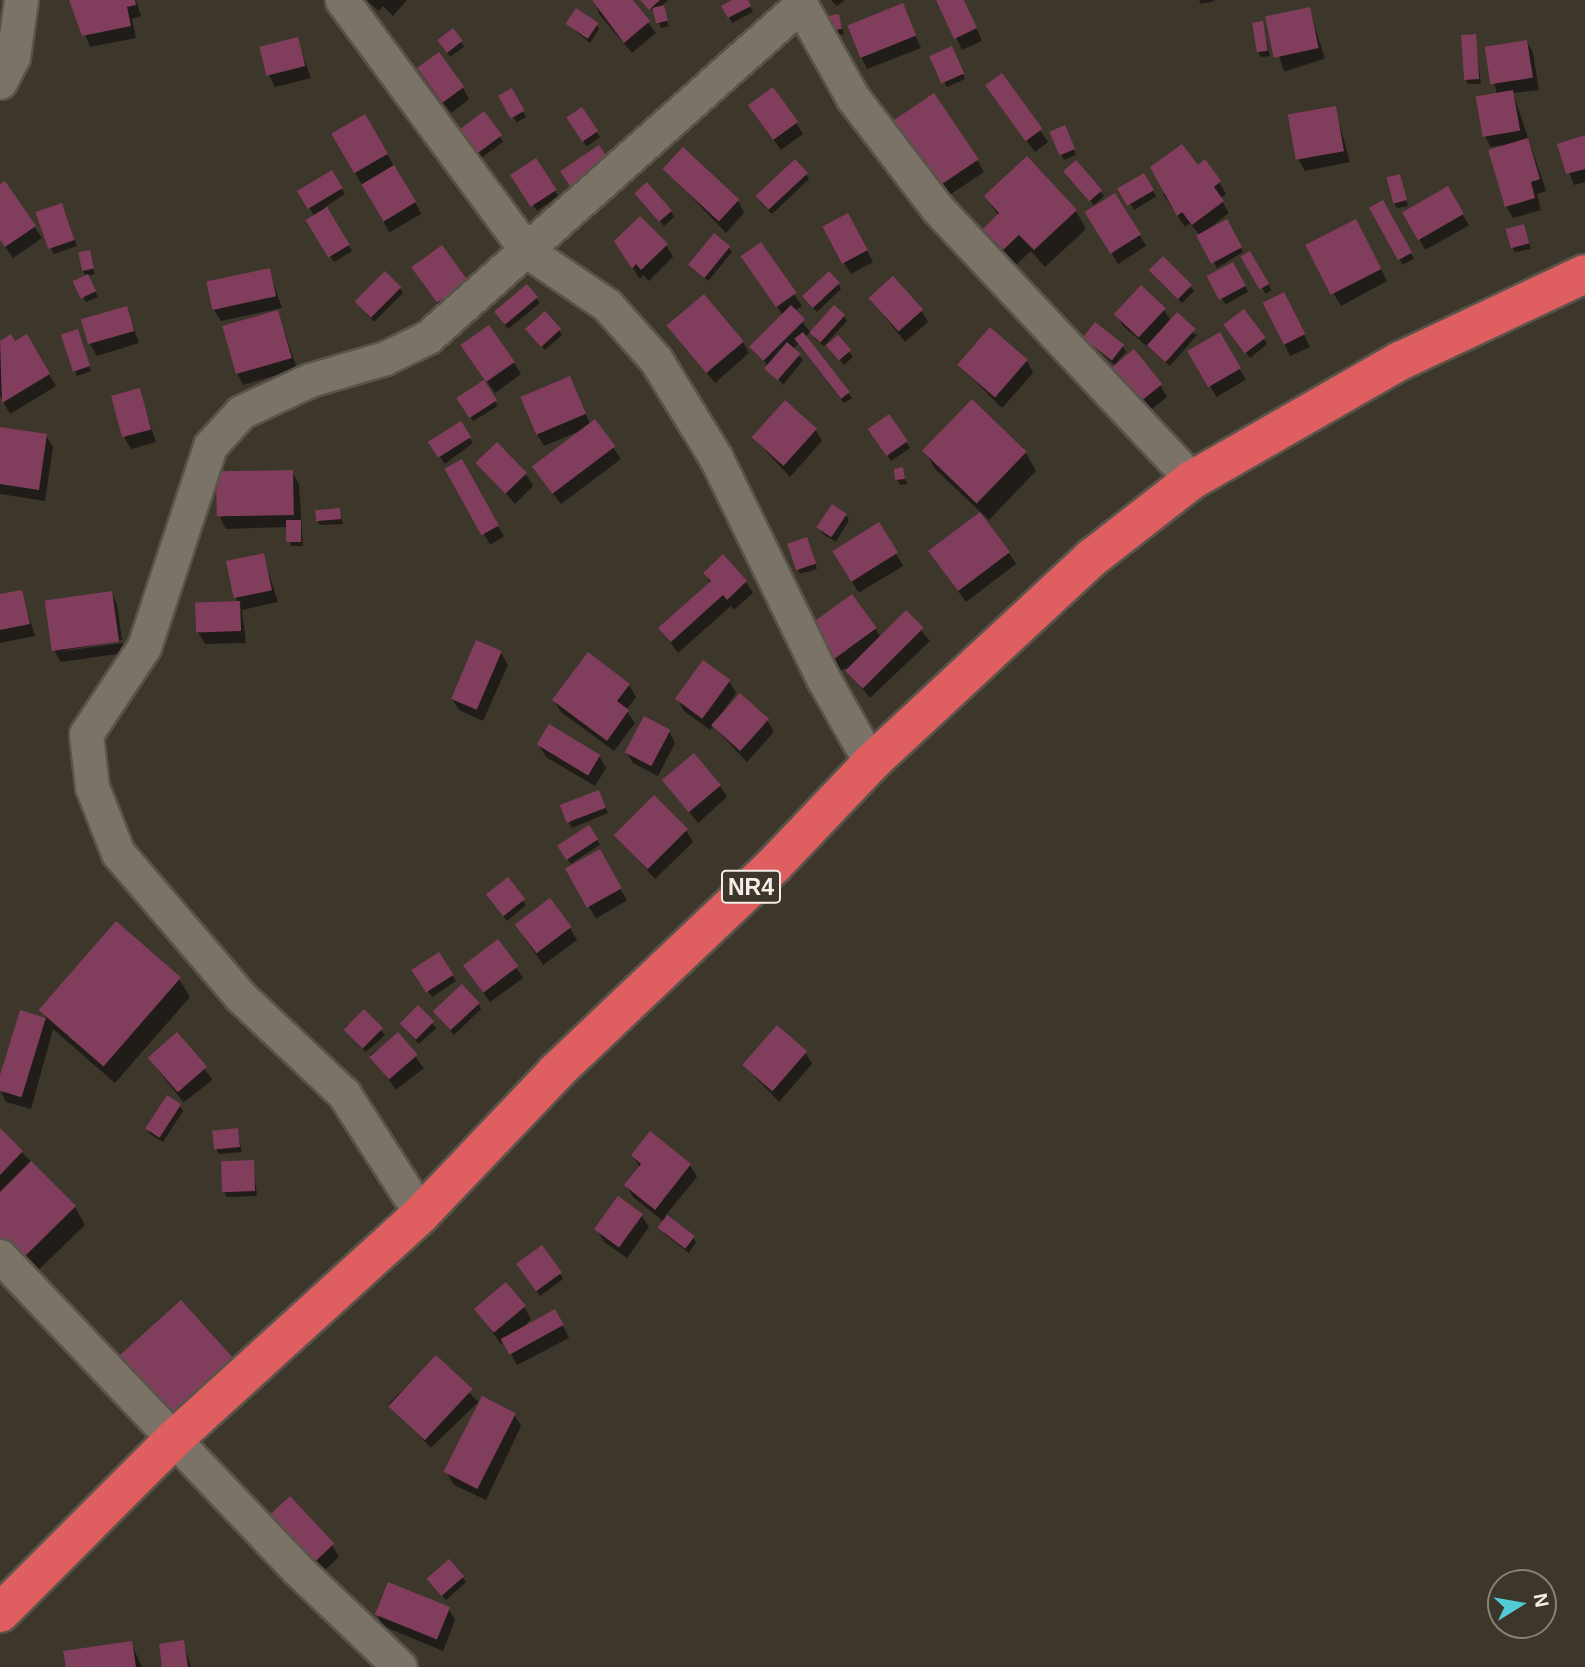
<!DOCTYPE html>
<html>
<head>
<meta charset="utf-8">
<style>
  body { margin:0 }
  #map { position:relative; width:1585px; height:1667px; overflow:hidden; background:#3d362b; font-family:Arial,sans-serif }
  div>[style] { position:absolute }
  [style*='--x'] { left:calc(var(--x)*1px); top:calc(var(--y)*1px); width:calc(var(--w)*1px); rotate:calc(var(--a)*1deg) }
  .shadow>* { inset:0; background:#0007; transform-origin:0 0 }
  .building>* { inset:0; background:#803e5c; transform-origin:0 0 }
  .roads { filter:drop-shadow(2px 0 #5a534a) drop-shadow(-2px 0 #5a534a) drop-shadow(0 2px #5a534a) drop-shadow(0 -2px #5a534a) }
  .street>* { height:33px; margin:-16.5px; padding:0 16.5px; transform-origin:16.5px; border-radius:16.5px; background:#7b7367 }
  .highway>* { height:38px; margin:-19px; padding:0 19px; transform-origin:19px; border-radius:19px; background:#df5e5f }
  span { translate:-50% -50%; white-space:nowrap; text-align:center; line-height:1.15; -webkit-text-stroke:5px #3d362b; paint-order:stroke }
  .shield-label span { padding:2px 5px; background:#3d362b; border:2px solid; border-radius:5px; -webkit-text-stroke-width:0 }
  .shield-label { font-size:23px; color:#f3eee7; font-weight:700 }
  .north { position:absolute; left:1487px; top:1569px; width:70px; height:70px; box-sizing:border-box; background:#3d362b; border:2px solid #868076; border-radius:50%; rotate:79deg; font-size:19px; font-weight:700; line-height:28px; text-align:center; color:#f3eee7 }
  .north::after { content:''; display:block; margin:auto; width:24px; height:32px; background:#52ccd6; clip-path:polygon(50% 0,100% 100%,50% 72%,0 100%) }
</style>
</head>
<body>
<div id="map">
  <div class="shadow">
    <div style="clip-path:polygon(72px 0,136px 0,141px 16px,132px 19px,136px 38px,90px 47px)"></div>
    <div style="clip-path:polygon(366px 0,407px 0,393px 16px,383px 6px,379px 11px)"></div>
    <div style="clip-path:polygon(595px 0,631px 0,656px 33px,632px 53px,599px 14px)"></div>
    <div style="clip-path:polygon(640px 0,668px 0,662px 6px,669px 26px,661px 28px,655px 12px)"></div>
    <div style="clip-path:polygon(735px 0,747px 0,753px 12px,732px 23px,723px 6px)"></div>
    <div style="clip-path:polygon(831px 0,845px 0,837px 6px)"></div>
    <div style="clip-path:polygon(938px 0,964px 0,982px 41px,962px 50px)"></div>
    <div style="clip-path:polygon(1199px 0,1214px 0,1215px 1px,1201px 4px)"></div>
    <div style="clip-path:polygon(902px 6px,921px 48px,867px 69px,861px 57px)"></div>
    <div style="left:1309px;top:9px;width:52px;height:43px;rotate:72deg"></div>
    <div style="clip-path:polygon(838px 16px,844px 34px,823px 38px)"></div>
    <div style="clip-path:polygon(1262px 23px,1270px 56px,1261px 57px,1258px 52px)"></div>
    <div style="clip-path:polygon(567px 24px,596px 24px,599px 29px,590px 43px)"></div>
    <div style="clip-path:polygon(1475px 36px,1481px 84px,1468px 84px,1465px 79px)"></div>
    <div style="clip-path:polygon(297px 39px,311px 78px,275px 87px,269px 75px)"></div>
    <div style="clip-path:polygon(439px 40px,461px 42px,464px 47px,450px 57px)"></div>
    <div style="clip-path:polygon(1527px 42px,1533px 53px,1539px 90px,1513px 93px,1546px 191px,1537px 194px,1541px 210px,1513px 218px,1506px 206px,1502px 145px,1491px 147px,1484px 135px,1497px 95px,1486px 48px)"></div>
    <div style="clip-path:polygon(954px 54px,965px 79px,947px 87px,944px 82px)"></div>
    <div style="clip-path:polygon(1002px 75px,1048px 142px,1035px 152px,994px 97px)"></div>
    <div style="clip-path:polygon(426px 80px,463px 88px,469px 99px,451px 113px)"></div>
    <div style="left:511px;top:90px;width:31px;height:11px;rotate:61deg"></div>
    <div style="clip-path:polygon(1335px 108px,1350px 162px,1305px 171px,1298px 159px)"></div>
    <div style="left:581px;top:109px;width:34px;height:16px;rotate:56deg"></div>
    <div style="clip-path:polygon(484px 113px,503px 142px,481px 158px,465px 135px)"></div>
    <div style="left:365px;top:116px;width:113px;height:37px;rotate:60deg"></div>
    <div style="clip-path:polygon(757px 117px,796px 123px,803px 134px,781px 150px)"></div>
    <div style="clip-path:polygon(902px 133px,977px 160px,984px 172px,945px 198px)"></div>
    <div style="clip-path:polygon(1067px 133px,1076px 155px,1064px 160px,1061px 155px)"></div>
    <div style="clip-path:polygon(1585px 137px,1585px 182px,1574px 185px,1559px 145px)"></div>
    <div style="clip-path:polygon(1076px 162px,1104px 196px,1094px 205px,1069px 177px)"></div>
    <div style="clip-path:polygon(1198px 168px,1219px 182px,1226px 194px,1220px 198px,1229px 213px,1204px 232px,1227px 222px,1243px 252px,1217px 268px,1201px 237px,1190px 223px,1185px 227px,1163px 194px)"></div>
    <div style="clip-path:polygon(665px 169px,738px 201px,744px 213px,726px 233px)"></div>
    <div style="clip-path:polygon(331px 172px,345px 194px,325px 207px,352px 251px,334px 262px,308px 221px,315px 217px,299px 192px)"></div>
    <div style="clip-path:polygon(806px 174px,809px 179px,772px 214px,760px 202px)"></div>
    <div style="left:1143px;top:175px;width:25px;height:26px;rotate:58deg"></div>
    <div style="clip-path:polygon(1399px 176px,1408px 206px,1397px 208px,1394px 203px)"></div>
    <div style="clip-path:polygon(516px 181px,555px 191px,558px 196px,537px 211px)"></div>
    <div style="clip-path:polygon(5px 183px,42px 238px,13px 258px,0 239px,0 186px)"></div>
    <div style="left:1448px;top:188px;width:43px;height:50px;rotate:61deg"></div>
    <div style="clip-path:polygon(986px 196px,1076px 211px,1086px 229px,1045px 267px,1031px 251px,1014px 267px,986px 229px,999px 217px)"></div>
    <div style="clip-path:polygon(640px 198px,671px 212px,674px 217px,664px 226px)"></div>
    <div style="left:1382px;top:203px;width:64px;height:13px;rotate:60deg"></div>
    <div style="clip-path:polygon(65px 211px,77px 246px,54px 254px,51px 249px)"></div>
    <div style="clip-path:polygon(1087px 212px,1139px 234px,1146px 246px,1118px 264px)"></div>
    <div style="clip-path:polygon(1523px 226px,1531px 249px,1515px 252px,1512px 247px)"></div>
    <div style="clip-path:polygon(854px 227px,873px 262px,851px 274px,844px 263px)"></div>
    <div style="clip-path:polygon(1362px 233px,1387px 281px,1341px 306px,1334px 294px)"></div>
    <div style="clip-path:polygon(666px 245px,673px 257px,649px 281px,643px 275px,640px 279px,623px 254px)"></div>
    <div style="clip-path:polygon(761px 245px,802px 306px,794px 311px,810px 332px,805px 337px,852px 398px,844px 403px,798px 344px,793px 349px,803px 360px,783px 385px,752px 346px,783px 315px,750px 269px)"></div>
    <div style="clip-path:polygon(729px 247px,732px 252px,708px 281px,691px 265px)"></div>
    <div style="clip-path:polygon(89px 252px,95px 274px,87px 276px,98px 297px,86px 302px,76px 282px,87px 277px,83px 271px)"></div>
    <div style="left:1250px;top:253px;width:43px;height:7px;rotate:60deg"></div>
    <div style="left:1232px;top:264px;width:32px;height:26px;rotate:60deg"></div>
    <div style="clip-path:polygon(269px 270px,282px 308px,221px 321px,214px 310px)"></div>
    <div style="clip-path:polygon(1155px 276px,1190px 286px,1194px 291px,1182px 303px)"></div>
    <div style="clip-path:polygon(420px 279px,466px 282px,445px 314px)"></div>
    <div style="clip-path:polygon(838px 284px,841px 289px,817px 312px,808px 302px)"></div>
    <div style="clip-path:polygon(527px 286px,540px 303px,508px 329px,499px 317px)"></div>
    <div style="clip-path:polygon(400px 288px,403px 293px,374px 322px,357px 303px)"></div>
    <div style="clip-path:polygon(870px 298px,921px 310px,928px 322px,905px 342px)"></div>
    <div style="clip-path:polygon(1264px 303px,1290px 306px,1310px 347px,1290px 356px)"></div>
    <div style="clip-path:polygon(126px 308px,139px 343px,97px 356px,90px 344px)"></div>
    <div style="clip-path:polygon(1164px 310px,1171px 321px,1197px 335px,1170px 366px,1123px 326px,1116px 314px)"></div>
    <div style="clip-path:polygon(278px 312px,297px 369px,243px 385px,237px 373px)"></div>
    <div style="clip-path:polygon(844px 316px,847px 321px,824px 346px,815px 339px,812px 334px)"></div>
    <div style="clip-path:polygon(1096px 325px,1123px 347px,1126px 352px,1117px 362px,1160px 385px,1167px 397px,1147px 413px,1116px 366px,1085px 338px)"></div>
    <div style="clip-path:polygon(670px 326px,743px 342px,749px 353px,715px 383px)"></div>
    <div style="clip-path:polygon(527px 329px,559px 330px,562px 335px,545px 350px)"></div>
    <div style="clip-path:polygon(1229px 331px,1264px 339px,1267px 344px,1250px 358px)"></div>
    <div style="clip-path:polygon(63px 335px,80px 336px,91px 371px,77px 376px)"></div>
    <div style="left:1219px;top:335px;width:52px;height:34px;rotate:59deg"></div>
    <div style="clip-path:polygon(11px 336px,15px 344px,26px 337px,56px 386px,10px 414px,0 396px,0 343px)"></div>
    <div style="clip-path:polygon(838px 337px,853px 357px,844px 365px,832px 350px)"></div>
    <div style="clip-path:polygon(469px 357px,514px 363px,521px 374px,495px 393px)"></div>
    <div style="clip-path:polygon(1027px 361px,1033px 373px,1002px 408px,959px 365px)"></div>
    <div style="clip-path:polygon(569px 378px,590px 424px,595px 421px,621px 459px,561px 504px,541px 478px,580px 431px,544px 446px,537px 434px)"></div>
    <div style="left:483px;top:382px;width:28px;height:29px;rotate:58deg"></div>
    <div style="clip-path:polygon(139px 390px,156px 442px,131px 449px,124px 437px)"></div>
    <div style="clip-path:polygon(889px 416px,910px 448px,891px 461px,873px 435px)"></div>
    <div style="clip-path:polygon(460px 424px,473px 443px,445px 464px,435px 450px)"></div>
    <div style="clip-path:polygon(0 429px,46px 436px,53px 447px,45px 501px,0 494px)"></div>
    <div style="clip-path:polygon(816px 430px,822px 441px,790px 477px,754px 438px)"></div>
    <div style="clip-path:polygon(925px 451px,1026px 453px,1036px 471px,989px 520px,935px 469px)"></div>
    <div style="left:461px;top:462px;width:86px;height:16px;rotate:60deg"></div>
    <div style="clip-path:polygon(479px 463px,526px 474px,533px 486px,515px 504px)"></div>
    <div style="clip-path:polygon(902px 469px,907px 484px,900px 485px,897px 479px)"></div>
    <div style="clip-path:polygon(292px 472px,299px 484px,303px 546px,291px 546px,288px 527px,226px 529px,220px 518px)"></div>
    <div style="clip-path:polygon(339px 509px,343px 524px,320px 525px,317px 520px)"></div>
    <div style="clip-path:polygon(846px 515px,849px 520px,836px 542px,823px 534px,820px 528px)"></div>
    <div style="left:878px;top:524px;width:49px;height:52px;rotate:59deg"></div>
    <div style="clip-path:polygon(809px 544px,817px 569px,800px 574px,797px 569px)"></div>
    <div style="clip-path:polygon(931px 553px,1009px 553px,1016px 564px,966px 602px)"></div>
    <div style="clip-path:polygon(263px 555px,278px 602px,242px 610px,246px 643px,205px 644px,198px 632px,239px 603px,236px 598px)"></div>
    <div style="clip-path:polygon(705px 573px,746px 582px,753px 593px,734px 610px,731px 606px,678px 653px,661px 629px,711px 584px)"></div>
    <div style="clip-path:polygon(21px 592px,35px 636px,0 643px,0 596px)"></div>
    <div style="clip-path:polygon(111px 593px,117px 604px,122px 640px,56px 652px,123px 643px,124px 653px,61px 662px,54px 650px)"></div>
    <div style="clip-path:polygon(906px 612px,930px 641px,870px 698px,846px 668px,840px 672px,816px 640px,876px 629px,880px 637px)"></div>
    <div style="clip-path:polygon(501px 653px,508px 665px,483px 721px,459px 710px,452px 699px)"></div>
    <div style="clip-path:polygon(729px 681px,736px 693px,724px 710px,767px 720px,774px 732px,747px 762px,713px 726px,710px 730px,684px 711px,678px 700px)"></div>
    <div style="clip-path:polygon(629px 685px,636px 697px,626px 710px,635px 723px,614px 751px,561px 712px,554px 700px)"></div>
    <div style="clip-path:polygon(669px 731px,675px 743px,658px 776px,633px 763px,626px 752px)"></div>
    <div style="clip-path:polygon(539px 745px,599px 756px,606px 768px,595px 786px,546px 757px)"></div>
    <div style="clip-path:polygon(665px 781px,720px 786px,727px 797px,698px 823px)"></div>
    <div style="clip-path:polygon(601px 797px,608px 813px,572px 828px,569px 823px)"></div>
    <div style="left:589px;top:828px;width:20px;height:35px;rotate:57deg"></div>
    <div style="clip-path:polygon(686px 830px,693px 842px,655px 879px,616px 835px)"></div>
    <div style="left:599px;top:852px;width:56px;height:36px;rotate:60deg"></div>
    <div style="clip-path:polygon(507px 880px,526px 905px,507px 921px,491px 900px)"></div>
    <div style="clip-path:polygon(517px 926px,570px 928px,577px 940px,543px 965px)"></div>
    <div style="clip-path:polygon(516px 967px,523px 978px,490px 1002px,472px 977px)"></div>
    <div style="clip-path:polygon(453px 976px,456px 981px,432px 997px,417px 977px)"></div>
    <div style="clip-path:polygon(179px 979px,190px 997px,115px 1083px,53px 1029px,31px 1109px,6px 1102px,0 1089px,21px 1012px,47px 1020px,42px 1010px)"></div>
    <div style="clip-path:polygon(479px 1004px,481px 1009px,454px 1035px,439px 1018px)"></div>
    <div style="left:418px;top:1007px;width:28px;height:24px;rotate:49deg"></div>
    <div style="left:364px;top:1011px;width:32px;height:26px;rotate:49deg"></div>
    <div style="left:177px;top:1034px;width:58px;height:37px;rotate:52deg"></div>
    <div style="left:398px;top:1034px;width:43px;height:35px;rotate:53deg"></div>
    <div style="clip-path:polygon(805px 1052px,812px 1064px,779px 1102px,744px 1065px)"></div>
    <div style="clip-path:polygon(180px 1106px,183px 1111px,163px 1142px,150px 1134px,147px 1129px)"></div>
    <div style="clip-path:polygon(0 1130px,75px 1207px,85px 1225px,29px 1279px,0 1249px)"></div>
    <div style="clip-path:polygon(237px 1130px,242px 1152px,219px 1154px,216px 1149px)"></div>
    <div style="clip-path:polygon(633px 1155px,690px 1165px,697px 1177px,665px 1216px,693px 1237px,696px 1242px,689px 1253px,663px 1233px,660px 1228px,664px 1222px,633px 1197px,626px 1185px,640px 1168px)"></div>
    <div style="clip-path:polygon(253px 1162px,257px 1196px,227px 1197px,224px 1192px)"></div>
    <div style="clip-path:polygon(642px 1216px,649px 1227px,627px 1258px,604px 1242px,597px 1230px)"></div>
    <div style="clip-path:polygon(521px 1269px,560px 1274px,563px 1279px,540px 1296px)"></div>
    <div style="clip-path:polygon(524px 1307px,531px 1319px,524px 1327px,561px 1322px,569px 1338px,517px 1365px,504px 1341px,501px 1344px,476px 1309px)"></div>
    <div style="left:436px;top:1358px;width:61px;height:66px;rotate:46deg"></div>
    <div style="clip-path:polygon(514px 1414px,521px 1426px,486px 1500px,454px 1485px,447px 1473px)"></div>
    <div style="clip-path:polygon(270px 1534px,332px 1545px,339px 1557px,313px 1581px)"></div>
    <div style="clip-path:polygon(449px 1561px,466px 1582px,446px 1600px,432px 1584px)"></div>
    <div style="clip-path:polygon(448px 1608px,455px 1620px,443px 1651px,383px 1626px,377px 1614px)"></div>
    <div style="clip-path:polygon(183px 1642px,191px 1667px,164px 1667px)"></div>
    <div style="clip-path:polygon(131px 1643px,142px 1667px,67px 1667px)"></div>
  </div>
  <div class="building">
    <div style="clip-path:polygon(69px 0,135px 0,136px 5px,127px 7px,131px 26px,82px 36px)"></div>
    <div style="clip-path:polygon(592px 0,633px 0,650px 21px,624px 43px)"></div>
    <div style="clip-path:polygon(640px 0,660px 0,649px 10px)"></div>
    <div style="clip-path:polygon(732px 0,748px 0,751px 6px,728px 18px,721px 6px)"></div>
    <div style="clip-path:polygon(936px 0,964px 0,977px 28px,954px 39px)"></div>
    <div style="left:903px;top:3px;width:35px;height:60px;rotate:68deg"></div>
    <div style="left:664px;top:5px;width:16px;height:12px;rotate:76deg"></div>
    <div style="left:1310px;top:7px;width:42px;height:46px;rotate:78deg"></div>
    <div style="left:576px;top:8px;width:27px;height:19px;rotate:34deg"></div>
    <div style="left:839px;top:14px;width:15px;height:23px;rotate:79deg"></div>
    <div style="left:1263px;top:21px;width:30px;height:11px;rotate:81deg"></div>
    <div style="left:453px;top:28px;width:16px;height:20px;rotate:52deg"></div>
    <div style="left:1476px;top:34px;width:45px;height:15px;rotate:86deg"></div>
    <div style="left:298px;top:37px;width:30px;height:40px;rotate:76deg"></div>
    <div style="left:1527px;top:40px;width:38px;height:43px;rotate:81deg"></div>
    <div style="left:952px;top:46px;width:30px;height:25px;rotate:66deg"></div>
    <div style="left:439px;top:52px;width:43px;height:27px;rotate:54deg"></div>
    <div style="left:1002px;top:73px;width:69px;height:21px;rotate:54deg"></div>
    <div style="left:773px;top:87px;width:43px;height:31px;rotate:54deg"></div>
    <div style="left:512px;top:88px;width:26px;height:16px;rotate:61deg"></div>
    <div style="left:1513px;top:90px;width:41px;height:38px;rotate:80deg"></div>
    <div style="left:934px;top:93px;width:80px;height:50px;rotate:56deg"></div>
    <div style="left:1336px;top:106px;width:46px;height:49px;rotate:80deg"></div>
    <div style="left:582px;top:107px;width:29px;height:19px;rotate:56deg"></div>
    <div style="left:484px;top:111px;width:30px;height:31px;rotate:53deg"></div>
    <div style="left:365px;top:114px;width:46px;height:39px;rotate:60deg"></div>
    <div style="left:1065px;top:125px;width:26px;height:17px;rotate:67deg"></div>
    <div style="clip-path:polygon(1585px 135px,1585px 169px,1566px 174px,1557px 144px)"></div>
    <div style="clip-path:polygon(1528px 138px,1540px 179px,1531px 182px,1535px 198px,1505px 207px,1488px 150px)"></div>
    <div style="clip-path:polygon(1182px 144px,1198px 165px,1205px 159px,1221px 181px,1214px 187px,1224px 201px,1192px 225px,1182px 212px,1177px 216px,1150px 167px)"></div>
    <div style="left:599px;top:145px;width:27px;height:47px;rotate:56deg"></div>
    <div style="left:683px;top:147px;width:77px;height:30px;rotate:43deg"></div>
    <div style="clip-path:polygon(1027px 156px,1077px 210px,1034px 250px,1019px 235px,1003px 250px,983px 229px,999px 213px,984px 196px)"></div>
    <div style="left:536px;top:158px;width:38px;height:31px;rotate:57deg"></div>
    <div style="left:795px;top:159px;width:19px;height:54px;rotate:47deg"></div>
    <div style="left:1076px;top:160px;width:40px;height:17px;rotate:49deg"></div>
    <div style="left:394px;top:165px;width:43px;height:38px;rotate:59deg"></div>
    <div style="left:332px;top:170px;width:21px;height:41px;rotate:59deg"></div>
    <div style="left:1144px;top:173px;width:20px;height:31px;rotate:60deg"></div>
    <div style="left:1400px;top:174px;width:27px;height:14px;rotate:75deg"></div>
    <div style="clip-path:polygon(5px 181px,36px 226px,5px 247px,0 240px,0 184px)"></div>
    <div style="left:647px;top:182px;width:38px;height:17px;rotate:49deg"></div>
    <div style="left:1448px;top:186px;width:32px;height:53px;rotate:60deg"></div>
    <div style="left:1115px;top:193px;width:49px;height:36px;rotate:58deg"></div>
    <div style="left:1383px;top:200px;width:60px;height:16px;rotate:61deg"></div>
    <div style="left:62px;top:203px;width:39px;height:28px;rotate:71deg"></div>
    <div style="left:327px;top:207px;width:44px;height:25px;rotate:59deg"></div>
    <div style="left:848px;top:213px;width:42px;height:29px;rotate:62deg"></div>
    <div style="clip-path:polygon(640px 216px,668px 244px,641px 270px,636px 264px,632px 269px,614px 241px)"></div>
    <div style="left:1227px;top:219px;width:32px;height:35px;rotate:62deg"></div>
    <div style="left:1356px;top:219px;width:56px;height:57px;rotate:63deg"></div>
    <div style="left:1524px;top:224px;width:20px;height:19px;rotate:75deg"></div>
    <div style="left:714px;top:233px;width:21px;height:41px;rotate:39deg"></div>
    <div style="left:761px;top:242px;width:62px;height:25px;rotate:55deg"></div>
    <div style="left:442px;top:245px;width:44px;height:38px;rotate:54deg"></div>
    <div style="left:90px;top:250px;width:19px;height:12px;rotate:78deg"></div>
    <div style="left:1250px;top:251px;width:38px;height:11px;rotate:60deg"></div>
    <div style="left:1163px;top:256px;width:41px;height:20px;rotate:45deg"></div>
    <div style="left:1233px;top:262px;width:27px;height:30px;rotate:62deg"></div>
    <div style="left:270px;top:268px;width:29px;height:65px;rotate:78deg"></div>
    <div style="left:385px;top:271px;width:23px;height:43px;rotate:45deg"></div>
    <div style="left:829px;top:271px;width:16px;height:37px;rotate:47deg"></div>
    <div style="left:88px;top:274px;width:19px;height:17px;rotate:65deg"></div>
    <div style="left:893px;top:276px;width:45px;height:33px;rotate:48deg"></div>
    <div style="left:527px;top:284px;width:17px;height:43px;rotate:50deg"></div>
    <div style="left:1141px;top:285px;width:34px;height:40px;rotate:43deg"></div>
    <div style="left:1284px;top:292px;width:47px;height:24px;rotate:63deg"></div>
    <div style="left:704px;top:294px;width:62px;height:49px;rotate:50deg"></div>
    <div style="left:791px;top:305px;width:20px;height:59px;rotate:45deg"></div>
    <div style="left:834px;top:305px;width:15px;height:37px;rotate:42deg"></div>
    <div style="left:127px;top:306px;width:26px;height:48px;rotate:74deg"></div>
    <div style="left:1244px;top:309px;width:36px;height:26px;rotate:53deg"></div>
    <div style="left:278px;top:310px;width:50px;height:58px;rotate:74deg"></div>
    <div style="left:545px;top:311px;width:24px;height:27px;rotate:48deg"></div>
    <div style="left:1177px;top:312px;width:25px;height:45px;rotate:42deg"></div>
    <div style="left:1095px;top:322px;width:37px;height:20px;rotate:38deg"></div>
    <div style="left:489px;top:325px;width:45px;height:35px;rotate:55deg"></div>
    <div style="left:990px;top:327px;width:50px;height:50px;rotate:41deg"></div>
    <div style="left:78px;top:329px;width:39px;height:18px;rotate:72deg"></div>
    <div style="left:803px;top:332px;width:76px;height:11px;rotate:52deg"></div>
    <div style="left:1220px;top:332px;width:42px;height:38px;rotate:60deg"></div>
    <div style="clip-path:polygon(11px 334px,15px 341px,27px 334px,50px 374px,2px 403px,0 341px)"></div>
    <div style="left:838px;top:335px;width:20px;height:16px;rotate:49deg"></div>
    <div style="left:787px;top:342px;width:18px;height:35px;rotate:41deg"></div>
    <div style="left:1134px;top:349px;width:45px;height:30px;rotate:51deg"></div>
    <div style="left:570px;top:376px;width:41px;height:54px;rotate:67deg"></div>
    <div style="left:484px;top:380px;width:24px;height:33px;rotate:57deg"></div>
    <div style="left:140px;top:388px;width:43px;height:30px;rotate:75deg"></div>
    <div style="left:972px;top:399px;width:76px;height:72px;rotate:44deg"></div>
    <div style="left:785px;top:400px;width:43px;height:50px;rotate:42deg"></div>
    <div style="left:889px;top:414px;width:33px;height:26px;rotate:55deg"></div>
    <div style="left:595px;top:419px;width:34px;height:79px;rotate:53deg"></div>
    <div style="left:461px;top:421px;width:19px;height:39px;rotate:58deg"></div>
    <div style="clip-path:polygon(0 427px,47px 434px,39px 490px,0 484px)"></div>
    <div style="left:497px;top:442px;width:43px;height:30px;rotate:46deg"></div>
    <div style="left:462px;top:459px;width:76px;height:20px;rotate:61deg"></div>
    <div style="clip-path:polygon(903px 467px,905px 479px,895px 480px,894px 469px)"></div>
    <div style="left:293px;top:470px;width:45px;height:77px;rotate:89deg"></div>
    <div style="left:832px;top:504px;width:18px;height:28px;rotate:34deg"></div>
    <div style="left:340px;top:508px;width:11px;height:25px;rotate:85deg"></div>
    <div style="left:980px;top:512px;width:50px;height:65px;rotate:53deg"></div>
    <div style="left:286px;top:520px;width:15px;height:22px"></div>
    <div style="left:879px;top:522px;width:36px;height:55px;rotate:58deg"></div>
    <div style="left:807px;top:537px;width:28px;height:21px;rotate:71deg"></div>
    <div style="left:264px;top:553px;width:38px;height:39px;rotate:78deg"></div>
    <div style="clip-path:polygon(723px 554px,747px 581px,727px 600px,723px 595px,671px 642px,658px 628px,711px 581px,703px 573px)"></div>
    <div style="clip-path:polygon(22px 590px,30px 624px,0 630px,0 594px)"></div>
    <div style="left:112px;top:591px;width:51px;height:68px;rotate:82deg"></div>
    <div style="left:852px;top:594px;width:42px;height:56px;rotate:54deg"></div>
    <div style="left:240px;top:601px;width:30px;height:45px;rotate:88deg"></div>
    <div style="left:906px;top:610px;width:25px;height:86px;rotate:45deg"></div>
    <div style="left:476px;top:640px;width:28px;height:64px;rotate:23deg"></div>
    <div style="clip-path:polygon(588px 652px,630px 684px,617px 701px,629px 710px,607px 741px,552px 700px)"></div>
    <div style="left:703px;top:660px;width:34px;height:48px;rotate:36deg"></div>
    <div style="left:740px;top:693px;width:39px;height:43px;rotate:42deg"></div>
    <div style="left:644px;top:716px;width:30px;height:41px;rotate:28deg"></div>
    <div style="left:549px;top:724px;width:60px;height:24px;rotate:31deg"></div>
    <div style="left:694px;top:753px;width:42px;height:42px;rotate:50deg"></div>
    <div style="left:599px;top:790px;width:19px;height:42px;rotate:69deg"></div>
    <div style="left:654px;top:795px;width:48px;height:57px;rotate:45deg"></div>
    <div style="left:589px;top:825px;width:17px;height:38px;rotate:57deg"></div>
    <div style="left:600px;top:849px;width:45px;height:40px;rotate:61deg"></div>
    <div style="left:508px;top:877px;width:28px;height:28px;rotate:52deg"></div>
    <div style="left:550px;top:898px;width:36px;height:44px;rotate:53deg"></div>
    <div style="left:116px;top:921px;width:86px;height:118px;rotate:41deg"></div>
    <div style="left:498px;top:939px;width:34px;height:44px;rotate:53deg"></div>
    <div style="left:439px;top:952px;width:27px;height:33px;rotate:57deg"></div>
    <div style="left:462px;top:984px;width:26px;height:40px;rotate:47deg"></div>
    <div style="left:418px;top:1005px;width:23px;height:26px;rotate:45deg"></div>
    <div style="left:364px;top:1009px;width:27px;height:29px;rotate:45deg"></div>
    <div style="left:20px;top:1010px;width:27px;height:83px;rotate:17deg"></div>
    <div style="left:777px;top:1025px;width:40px;height:53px;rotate:41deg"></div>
    <div style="left:177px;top:1032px;width:46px;height:39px;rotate:49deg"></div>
    <div style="left:398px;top:1032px;width:30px;height:38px;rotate:49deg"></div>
    <div style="left:167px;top:1095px;width:17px;height:40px;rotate:33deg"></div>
    <div style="clip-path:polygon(0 1128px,23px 1151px,0 1175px)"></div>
    <div style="left:238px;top:1128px;width:19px;height:26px;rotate:84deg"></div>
    <div style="clip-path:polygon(650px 1131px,691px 1164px,655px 1210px,624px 1185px,641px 1164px,631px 1155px)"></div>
    <div style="left:254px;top:1160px;width:31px;height:33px;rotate:88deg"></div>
    <div style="clip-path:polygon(31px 1161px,76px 1206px,18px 1263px,0 1244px,0 1192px)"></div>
    <div style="left:618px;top:1196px;width:31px;height:41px;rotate:36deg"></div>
    <div style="left:667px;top:1215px;width:35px;height:16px;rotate:37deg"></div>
    <div style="left:542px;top:1245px;width:34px;height:32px;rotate:54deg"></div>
    <div style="left:506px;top:1282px;width:31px;height:42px;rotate:50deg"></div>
    <div style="left:181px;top:1300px;width:84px;height:93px;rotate:48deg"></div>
    <div style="left:555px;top:1309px;width:18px;height:62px;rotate:61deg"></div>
    <div style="left:436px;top:1355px;width:50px;height:70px;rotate:43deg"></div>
    <div style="left:482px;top:1396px;width:38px;height:85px;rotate:27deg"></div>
    <div style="left:290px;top:1496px;width:65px;height:39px;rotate:47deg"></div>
    <div style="left:449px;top:1559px;width:23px;height:30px;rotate:49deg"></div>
    <div style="left:388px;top:1582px;width:67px;height:35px;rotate:22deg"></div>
    <div style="clip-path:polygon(184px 1640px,188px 1667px,162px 1667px,159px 1644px)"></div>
    <div style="clip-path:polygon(132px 1641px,136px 1667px,66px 1667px,63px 1651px)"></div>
  </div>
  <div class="roads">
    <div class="street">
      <div style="--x:342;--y:0;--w:312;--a:53.6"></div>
      <div style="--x:527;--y:251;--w:97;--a:34"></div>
      <div style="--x:607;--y:305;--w:74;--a:48.3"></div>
      <div style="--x:656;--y:360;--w:115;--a:58.5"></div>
      <div style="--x:716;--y:458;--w:247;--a:64.1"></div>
      <div style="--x:824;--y:680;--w:95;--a:60.5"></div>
      <div style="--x:798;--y:0;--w:112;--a:60.7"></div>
      <div style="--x:853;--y:98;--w:138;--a:52.6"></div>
      <div style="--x:937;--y:208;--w:373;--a:46.8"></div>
      <div style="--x:0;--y:82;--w:28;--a:-63"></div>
      <div style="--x:13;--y:57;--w:58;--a:-82"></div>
      <div style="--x:421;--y:1214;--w:143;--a:-122.7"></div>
      <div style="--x:344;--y:1094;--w:141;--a:-136.7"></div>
      <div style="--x:241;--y:997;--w:189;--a:-130.5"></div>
      <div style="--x:118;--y:853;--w:71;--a:-111.5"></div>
      <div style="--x:92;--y:787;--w:53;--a:-96.5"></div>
      <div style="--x:86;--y:734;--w:105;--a:-56.3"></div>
      <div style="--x:144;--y:647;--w:212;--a:-71.8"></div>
      <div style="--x:210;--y:446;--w:46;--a:-47.6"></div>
      <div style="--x:241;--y:412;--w:76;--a:-24.9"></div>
      <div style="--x:310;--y:380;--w:78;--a:-16.3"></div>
      <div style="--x:385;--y:358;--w:48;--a:-26"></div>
      <div style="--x:428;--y:337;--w:498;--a:-41.7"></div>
      <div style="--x:0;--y:1256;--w:431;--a:46.5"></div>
      <div style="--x:297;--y:1569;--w:142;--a:43.6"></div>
    </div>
    <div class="highway">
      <div style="--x:0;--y:1613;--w:246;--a:-45"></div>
      <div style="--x:174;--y:1439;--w:334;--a:-42.3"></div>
      <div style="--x:421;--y:1214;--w:196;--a:-46.4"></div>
      <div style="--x:556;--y:1072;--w:301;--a:-43.5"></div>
      <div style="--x:774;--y:865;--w:141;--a:-46.4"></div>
      <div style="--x:871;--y:763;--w:303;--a:-42.9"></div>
      <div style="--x:1093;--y:557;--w:125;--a:-37.9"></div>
      <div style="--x:1192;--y:480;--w:240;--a:-29.8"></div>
      <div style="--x:1400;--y:361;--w:204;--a:-25.2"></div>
    </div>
  </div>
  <div class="shield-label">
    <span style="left:751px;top:887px">NR4</span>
  </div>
  <div class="north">N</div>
</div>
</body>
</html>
